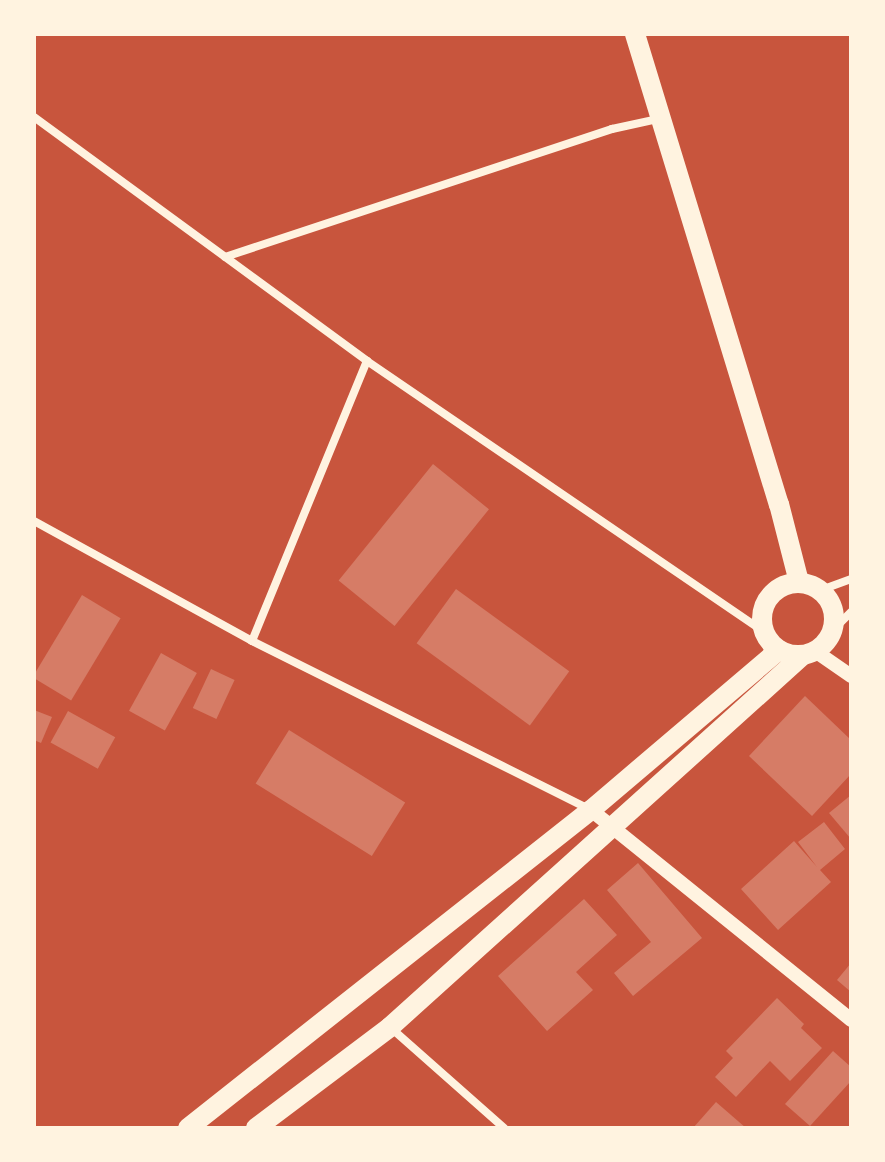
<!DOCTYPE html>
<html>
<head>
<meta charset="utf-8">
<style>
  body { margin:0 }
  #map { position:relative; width:885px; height:1162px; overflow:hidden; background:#c8553d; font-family:"Public Sans",sans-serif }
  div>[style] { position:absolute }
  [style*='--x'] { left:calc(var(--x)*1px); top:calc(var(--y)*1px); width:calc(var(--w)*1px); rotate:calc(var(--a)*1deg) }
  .building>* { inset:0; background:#d67c66; transform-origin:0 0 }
  .minor>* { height:8px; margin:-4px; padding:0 4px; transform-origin:4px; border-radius:4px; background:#fff3e0 }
  .tertiary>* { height:14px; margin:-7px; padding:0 7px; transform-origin:7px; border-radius:7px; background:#fff3e0 }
  .primary>* { height:20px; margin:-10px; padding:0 10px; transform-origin:10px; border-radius:10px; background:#fff3e0 }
  .primary>.ring { margin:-10px; padding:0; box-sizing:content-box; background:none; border:20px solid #fff3e0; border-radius:50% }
  span { translate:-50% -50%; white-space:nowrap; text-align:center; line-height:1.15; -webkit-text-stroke:8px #fff3e0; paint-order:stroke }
  .frame { position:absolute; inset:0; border:36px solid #fff3e0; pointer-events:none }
</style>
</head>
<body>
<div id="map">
  <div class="building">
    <div style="left:433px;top:464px;width:72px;height:150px;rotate:39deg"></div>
    <div style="left:456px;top:589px;width:140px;height:67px;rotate:36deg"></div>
    <div style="left:82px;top:595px;width:45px;height:96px;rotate:31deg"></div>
    <div style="left:161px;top:653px;width:41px;height:66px;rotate:29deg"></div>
    <div style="left:211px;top:669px;width:26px;height:43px;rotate:25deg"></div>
    <div style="clip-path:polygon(805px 696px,851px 740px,851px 774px,812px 816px,749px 756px)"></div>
    <div style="clip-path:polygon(34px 710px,52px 717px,41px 743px,34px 740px)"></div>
    <div style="left:68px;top:711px;width:54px;height:36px;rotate:29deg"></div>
    <div style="left:289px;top:730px;width:137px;height:63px;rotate:32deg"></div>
    <div style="clip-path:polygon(851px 795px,851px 839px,829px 813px)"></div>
    <div style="clip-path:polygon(824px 822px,845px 849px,820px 870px,831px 882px,778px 930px,741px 889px,794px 841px,817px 867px,798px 842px)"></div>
    <div style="clip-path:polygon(638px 863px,702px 938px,633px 996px,614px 973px,651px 942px,607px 890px)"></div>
    <div style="clip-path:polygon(584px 899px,617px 935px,576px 972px,593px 990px,547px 1031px,498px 976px)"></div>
    <div style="clip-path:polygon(851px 963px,851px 992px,837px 980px)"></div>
    <div style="clip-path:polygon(777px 998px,804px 1024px,801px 1028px,822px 1048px,790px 1081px,770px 1061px,736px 1097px,715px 1077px,733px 1058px,726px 1051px)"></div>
    <div style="clip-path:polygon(833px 1051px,851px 1067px,851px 1081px,810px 1126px,785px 1104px)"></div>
    <div style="clip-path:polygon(716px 1102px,746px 1128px,693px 1128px)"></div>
  </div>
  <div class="minor">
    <div style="--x:34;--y:117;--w:413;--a:36.2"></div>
    <div style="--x:367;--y:361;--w:481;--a:34.3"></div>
    <div style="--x:225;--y:257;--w:408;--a:-18.3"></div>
    <div style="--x:612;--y:129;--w:51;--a:-12.4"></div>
    <div style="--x:34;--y:521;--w:249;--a:28.8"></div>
    <div style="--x:252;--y:641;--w:379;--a:26.5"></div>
    <div style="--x:821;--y:590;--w:32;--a:-20"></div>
    <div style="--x:833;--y:630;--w:25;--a:-45"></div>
    <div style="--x:252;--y:641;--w:303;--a:-67.7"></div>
    <div style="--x:391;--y:1028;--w:151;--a:41.5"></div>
  </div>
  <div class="tertiary">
    <div style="--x:815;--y:651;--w:44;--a:34.8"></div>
    <div style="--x:591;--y:810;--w:334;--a:38.9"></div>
  </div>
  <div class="primary">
    <div style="--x:635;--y:34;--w:492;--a:73"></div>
    <div style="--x:779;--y:504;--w:81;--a:75.6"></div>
    <div class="ring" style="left:762px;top:583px;width:52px;height:52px"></div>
    <div style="--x:188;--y:1128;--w:513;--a:-38.28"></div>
    <div style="--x:591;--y:810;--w:247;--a:-40.4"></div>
    <div style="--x:256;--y:1128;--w:168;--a:-37"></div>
    <div style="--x:390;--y:1027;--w:556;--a:-42.01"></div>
  </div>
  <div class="frame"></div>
</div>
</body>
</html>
